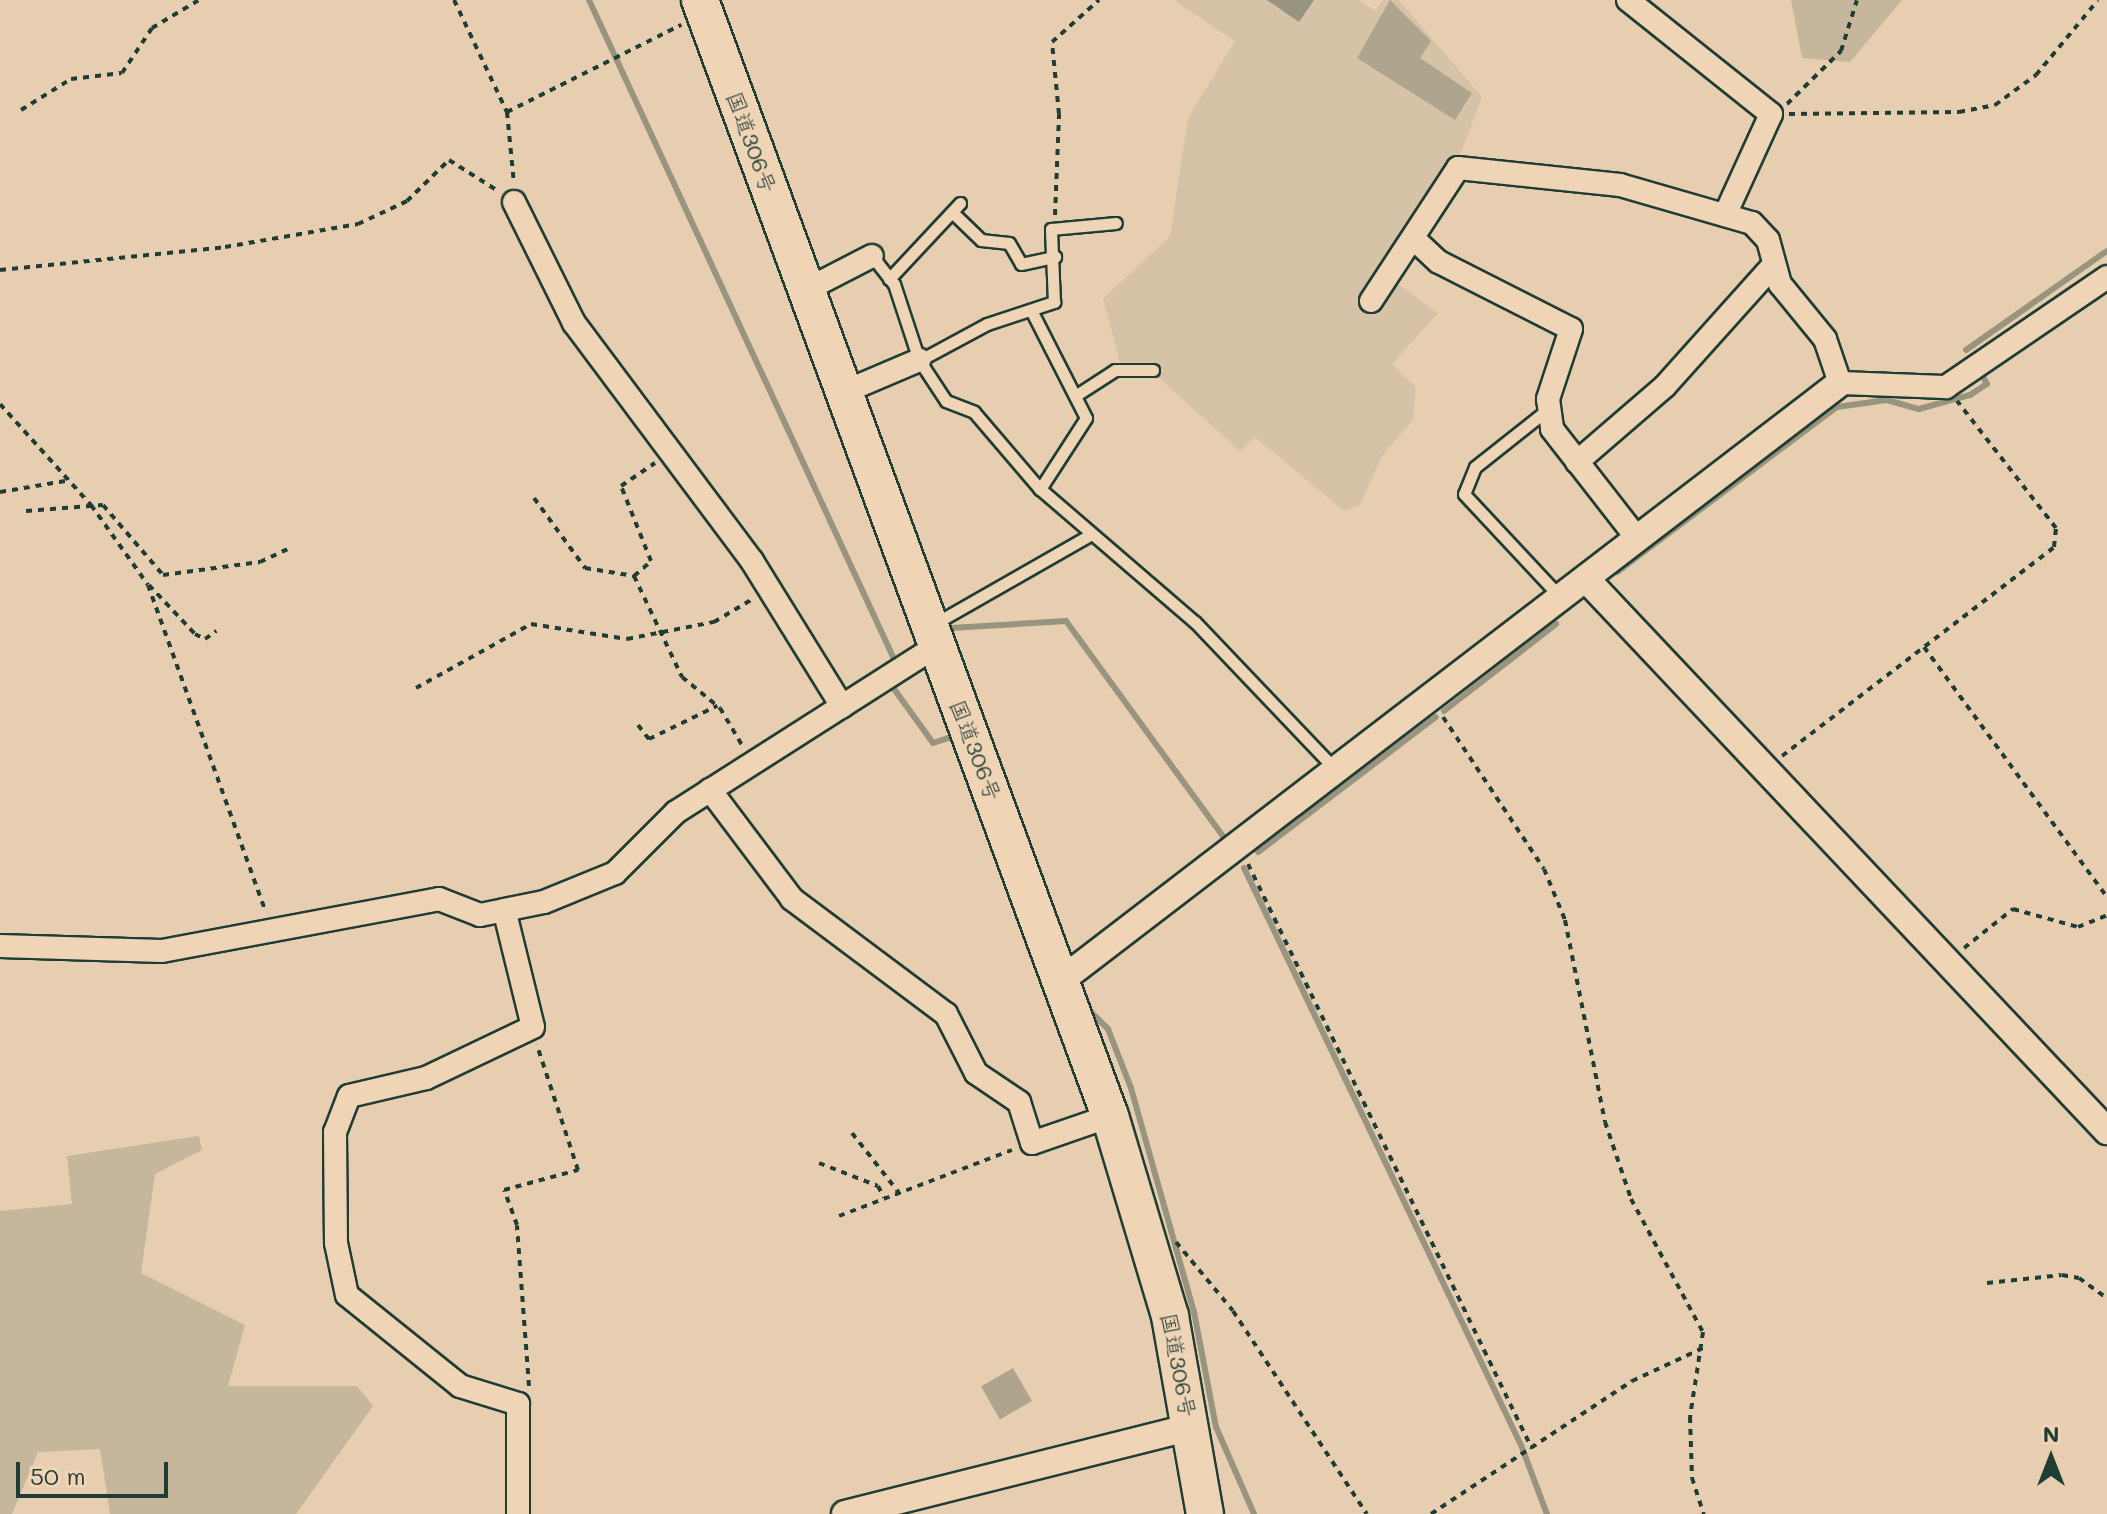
<!DOCTYPE html>
<html>
<head>
<meta charset="utf-8">
<style>
  body { margin:0 }
  #map { position:relative; width:2107px; height:1514px; overflow:hidden; background:#e7ceb1; font-family:Mali,"Klee One",sans-serif }
  div>[style] { position:absolute }
  [style*='--x'] { left:calc(var(--x)*1px); top:calc(var(--y)*1px); width:calc(var(--w)*1px); rotate:calc(var(--a)*1deg) }
  .built>* { inset:0; background:#d6c2a6 }
  .green>* { inset:0; background:#c6b69c }
  .water>* { inset:0; background:#98947f }
  .stream>* { height:6px; margin:-3px; padding:0 3px; transform-origin:3px; border-radius:3px; background:#98947f }
  .building>* { inset:0; background:#afa58e; transform-origin:0 0 }
  .path>* { height:4px; margin-top:-2px; transform-origin:0; background:repeating-linear-gradient(90deg,#1f3d34 0 6px,transparent 0 12px) }
  .roads { filter:drop-shadow(2px 0 #1f3d34) drop-shadow(-2px 0 #1f3d34) drop-shadow(0 2px #1f3d34) drop-shadow(0 -2px #1f3d34) }
  .service>* { height:11px; margin:-5.5px; padding:0 5.5px; transform-origin:5.5px; border-radius:5.5px; background:#efd4b6 }
  .minor>* { height:22px; margin:-11px; padding:0 11px; transform-origin:11px; border-radius:11px; background:#efd4b6 }
  .tertiary>* { height:26px; margin:-13px; padding:0 13px; transform-origin:13px; border-radius:13px; background:#efd4b6 }
  .trunk>* { height:36px; margin:-18px; padding:0 18px; transform-origin:18px; border-radius:18px; background:#efd4b6 }
  span { translate:-50% -50%; white-space:nowrap; text-align:center; line-height:1.15; -webkit-text-stroke:6px #efd4b6; paint-order:stroke }
  .street-label { font-size:22px; color:#1f3d34 }
  .north { position:absolute; left:2011px; top:1418px; width:80px; height:80px; -webkit-text-stroke:6px #efd4b6; paint-order:stroke; rotate:0deg; font-size:22px; font-weight:700; line-height:32px; text-align:center; color:#1f3d34 }
  .north::after { content:''; display:block; margin:auto; width:28px; height:36px; background:#1f3d34; clip-path:polygon(50% 0,100% 100%,50% 72%,0 100%) }
  .scale { position:absolute; left:16px; top:1462px; width:152px; height:36px; box-sizing:border-box; border:4px solid #1f3d34; border-top:0; padding-left:10px; font-size:24px; line-height:28px; white-space:nowrap; color:#1f3d34; -webkit-text-stroke:6px #efd4b6; paint-order:stroke }
</style>
</head>
<body>
<div id="map">
  <div class="built">
    <div style="clip-path:polygon(1174px 0,1358px 0,1375px 11px,1384px 0,1399px 0,1482px 97px,1460px 156px,1363px 299px,1375px 308px,1396px 283px,1438px 313px,1392px 364px,1416px 387px,1413px 420px,1382px 456px,1360px 505px,1344px 511px,1255px 437px,1240px 451px,1160px 379px,1121px 366px,1103px 299px,1170px 236px,1188px 118px,1235px 41px)"></div>
  </div>
  <div class="green">
    <div style="clip-path:polygon(1791px 0,1902px 0,1850px 62px,1802px 58px)"></div>
    <div style="clip-path:polygon(199px 1136px,202px 1150px,155px 1174px,141px 1273px,245px 1325px,228px 1386px,357px 1386px,373px 1406px,296px 1514px,110px 1514px,100px 1449px,38px 1452px,12px 1514px,0 1514px,0 1211px,72px 1204px,67px 1156px)"></div>
  </div>
  <div class="water">
    <div style="clip-path:polygon(1267px 0,1314px 0,1299px 22px)"></div>
  </div>
  <div class="stream">
    <div style="--x:589;--y:0;--w:728;--a:65.16"></div>
    <div style="--x:1966;--y:350;--w:172;--a:-35.1"></div>
    <div style="--x:1617;--y:572;--w:275;--a:-36.9"></div>
    <div style="--x:1837;--y:407;--w:50;--a:-8"></div>
    <div style="--x:1887;--y:400;--w:33;--a:16"></div>
    <div style="--x:1919;--y:409;--w:53;--a:-15.4"></div>
    <div style="--x:1970;--y:395;--w:20;--a:-33"></div>
    <div style="--x:1987;--y:384;--w:10;--a:-119"></div>
    <div style="--x:951;--y:628;--w:115;--a:-3.5"></div>
    <div style="--x:1066;--y:621;--w:273;--a:53.9"></div>
    <div style="--x:889;--y:682;--w:75;--a:54.2"></div>
    <div style="--x:933;--y:743;--w:22;--a:-18"></div>
    <div style="--x:1444;--y:711;--w:142;--a:-37.8"></div>
    <div style="--x:1258;--y:852;--w:223;--a:-37.2"></div>
    <div style="--x:1244;--y:868;--w:640;--a:64.36"></div>
    <div style="--x:1521;--y:1445;--w:74;--a:69.4"></div>
    <div style="--x:1087;--y:1008;--w:30;--a:45"></div>
    <div style="--x:1108;--y:1029;--w:63;--a:68.7"></div>
    <div style="--x:1131;--y:1088;--w:233;--a:74.3"></div>
    <div style="--x:1194;--y:1312;--w:117;--a:79.2"></div>
    <div style="--x:1216;--y:1427;--w:95;--a:66.4"></div>
  </div>
  <div class="building">
    <div style="clip-path:polygon(1390px 0,1431px 41px,1420px 58px,1472px 93px,1455px 120px,1357px 58px)"></div>
    <div style="left:1013px;top:1368px;width:38px;height:37px;rotate:60deg"></div>
  </div>
  <div class="path">
    <div style="--x:454;--y:0;--w:124;--a:64.7"></div>
    <div style="--x:507;--y:112;--w:72;--a:84.4"></div>
    <div style="--x:1787;--y:104;--w:76;--a:-44.5"></div>
    <div style="--x:1841;--y:51;--w:53;--a:-72.6"></div>
    <div style="--x:21;--y:110;--w:59;--a:-31.8"></div>
    <div style="--x:71;--y:79;--w:51;--a:-6.7"></div>
    <div style="--x:122;--y:73;--w:54;--a:-56.3"></div>
    <div style="--x:152;--y:28;--w:55;--a:-30.8"></div>
    <div style="--x:507;--y:112;--w:195;--a:-26.6"></div>
    <div style="--x:1789;--y:114;--w:170;--a:-0.7"></div>
    <div style="--x:1959;--y:112;--w:37;--a:-11"></div>
    <div style="--x:1995;--y:105;--w:51;--a:-36.2"></div>
    <div style="--x:2036;--y:75;--w:97;--a:-50.4"></div>
    <div style="--x:1055;--y:215;--w:101;--a:-87.7"></div>
    <div style="--x:1059;--y:114;--w:72;--a:-95.6"></div>
    <div style="--x:1052;--y:42;--w:63;--a:-41.8"></div>
    <div style="--x:0;--y:270;--w:226;--a:-5.8"></div>
    <div style="--x:225;--y:247;--w:135;--a:-9.8"></div>
    <div style="--x:358;--y:224;--w:54;--a:-25.1"></div>
    <div style="--x:407;--y:201;--w:59;--a:-44.3"></div>
    <div style="--x:449;--y:160;--w:58;--a:32.3"></div>
    <div style="--x:0;--y:404;--w:136;--a:48"></div>
    <div style="--x:91;--y:505;--w:98;--a:54.5"></div>
    <div style="--x:148;--y:585;--w:348;--a:70.2"></div>
    <div style="--x:0;--y:492;--w:66;--a:-9.6"></div>
    <div style="--x:534;--y:498;--w:87;--a:53.9"></div>
    <div style="--x:585;--y:568;--w:50;--a:9.3"></div>
    <div style="--x:634;--y:576;--w:23;--a:-41"></div>
    <div style="--x:651;--y:561;--w:81;--a:-111.8"></div>
    <div style="--x:621;--y:486;--w:41;--a:-34.1"></div>
    <div style="--x:26;--y:511;--w:77;--a:-4.5"></div>
    <div style="--x:103;--y:505;--w:92;--a:49.4"></div>
    <div style="--x:163;--y:575;--w:98;--a:-7.6"></div>
    <div style="--x:260;--y:562;--w:31;--a:-25"></div>
    <div style="--x:634;--y:576;--w:112;--a:64.6"></div>
    <div style="--x:682;--y:677;--w:49;--a:39.2"></div>
    <div style="--x:720;--y:708;--w:43;--a:59.3"></div>
    <div style="--x:149;--y:585;--w:67;--a:46.8"></div>
    <div style="--x:195;--y:634;--w:11;--a:27"></div>
    <div style="--x:205;--y:639;--w:14;--a:-36"></div>
    <div style="--x:1924;--y:647;--w:310;--a:53.8"></div>
    <div style="--x:416;--y:688;--w:132;--a:-29.1"></div>
    <div style="--x:531;--y:624;--w:97;--a:8.9"></div>
    <div style="--x:627;--y:639;--w:89;--a:-11.1"></div>
    <div style="--x:714;--y:622;--w:43;--a:-30.7"></div>
    <div style="--x:1443;--y:717;--w:182;--a:56.4"></div>
    <div style="--x:1544;--y:869;--w:55;--a:67.6"></div>
    <div style="--x:1565;--y:920;--w:206;--a:78.8"></div>
    <div style="--x:1605;--y:1122;--w:81;--a:71.3"></div>
    <div style="--x:1631;--y:1199;--w:151;--a:61.6"></div>
    <div style="--x:1703;--y:1332;--w:86;--a:98.7"></div>
    <div style="--x:1690;--y:1417;--w:61;--a:88.1"></div>
    <div style="--x:1692;--y:1478;--w:38;--a:72"></div>
    <div style="--x:638;--y:725;--w:18;--a:52"></div>
    <div style="--x:649;--y:739;--w:76;--a:-25.9"></div>
    <div style="--x:1782;--y:756;--w:343;--a:-37.5"></div>
    <div style="--x:2054;--y:547;--w:19;--a:-84"></div>
    <div style="--x:2056;--y:528;--w:161;--a:-127.9"></div>
    <div style="--x:1248;--y:864;--w:650;--a:64.1"></div>
    <div style="--x:1964;--y:948;--w:63;--a:-38.5"></div>
    <div style="--x:2013;--y:909;--w:67;--a:15.5"></div>
    <div style="--x:2078;--y:927;--w:31;--a:-22"></div>
    <div style="--x:852;--y:1133;--w:76;--a:51.9"></div>
    <div style="--x:819;--y:1163;--w:63;--a:21.3"></div>
    <div style="--x:878;--y:1186;--w:13;--a:63"></div>
    <div style="--x:839;--y:1216;--w:185;--a:-20.9"></div>
    <div style="--x:1176;--y:1242;--w:89;--a:50.4"></div>
    <div style="--x:1233;--y:1311;--w:243;--a:56.6"></div>
    <div style="--x:1987;--y:1283;--w:75;--a:-6.1"></div>
    <div style="--x:2062;--y:1275;--w:17;--a:10"></div>
    <div style="--x:2079;--y:1278;--w:34;--a:36"></div>
    <div style="--x:529;--y:1386;--w:161;--a:-94.3"></div>
    <div style="--x:517;--y:1225;--w:37;--a:-110"></div>
    <div style="--x:504;--y:1190;--w:77;--a:-15.1"></div>
    <div style="--x:578;--y:1170;--w:132;--a:-108.2"></div>
    <div style="--x:1431;--y:1514;--w:241;--a:-33.5"></div>
    <div style="--x:1632;--y:1381;--w:78;--a:-24.9"></div>
  </div>
  <div class="roads">
    <div class="service">
      <div style="--x:952;--y:212;--w:40;--a:44"></div>
      <div style="--x:981;--y:240;--w:28;--a:6"></div>
      <div style="--x:1009;--y:243;--w:24;--a:60"></div>
      <div style="--x:1021;--y:264;--w:35;--a:-12"></div>
      <div style="--x:872;--y:256;--w:36;--a:52"></div>
      <div style="--x:894;--y:284;--w:80;--a:71.8"></div>
      <div style="--x:919;--y:360;--w:49;--a:56.6"></div>
      <div style="--x:946;--y:401;--w:30;--a:21"></div>
      <div style="--x:974;--y:412;--w:100;--a:49.5"></div>
      <div style="--x:1039;--y:488;--w:206;--a:40.7"></div>
      <div style="--x:1195;--y:622;--w:204;--a:46.4"></div>
      <div style="--x:889;--y:279;--w:104;--a:-46.9"></div>
      <div style="--x:1031;--y:310;--w:121;--a:63"></div>
      <div style="--x:1086;--y:418;--w:85;--a:122.9"></div>
      <div style="--x:922;--y:359;--w:74;--a:-28.3"></div>
      <div style="--x:987;--y:324;--w:71;--a:-18.2"></div>
      <div style="--x:1054;--y:302;--w:73;--a:-92.4"></div>
      <div style="--x:1051;--y:229;--w:65;--a:-5.3"></div>
      <div style="--x:1078;--y:394;--w:44;--a:-33"></div>
      <div style="--x:1115;--y:370;--w:38;--a:0"></div>
      <div style="--x:1547;--y:410;--w:92;--a:141.6"></div>
      <div style="--x:1475;--y:467;--w:29;--a:112"></div>
      <div style="--x:1464;--y:494;--w:142;--a:47"></div>
      <div style="--x:934;--y:624;--w:180;--a:-29.7"></div>
    </div>
    <div class="minor">
      <div style="--x:1628;--y:0;--w:183;--a:38.6"></div>
      <div style="--x:1771;--y:114;--w:111;--a:114.5"></div>
      <div style="--x:514;--y:202;--w:135;--a:63.6"></div>
      <div style="--x:574;--y:323;--w:297;--a:53.2"></div>
      <div style="--x:752;--y:561;--w:171;--a:58.2"></div>
      <div style="--x:1414;--y:239;--w:34;--a:43"></div>
      <div style="--x:1439;--y:262;--w:148;--a:26.9"></div>
      <div style="--x:1571;--y:329;--w:74;--a:108.2"></div>
      <div style="--x:1548;--y:399;--w:30;--a:82"></div>
      <div style="--x:1552;--y:429;--w:137;--a:52.1"></div>
      <div style="--x:806;--y:290;--w:74;--a:-27.3"></div>
      <div style="--x:1371;--y:301;--w:159;--a:-56.8"></div>
      <div style="--x:1458;--y:168;--w:163;--a:6"></div>
      <div style="--x:1620;--y:185;--w:137;--a:16.1"></div>
      <div style="--x:1752;--y:223;--w:23;--a:47"></div>
      <div style="--x:1768;--y:240;--w:46;--a:74.7"></div>
      <div style="--x:1780;--y:284;--w:71;--a:50.7"></div>
      <div style="--x:1825;--y:339;--w:46;--a:71.2"></div>
      <div style="--x:1840;--y:383;--w:106;--a:2.2"></div>
      <div style="--x:1946;--y:387;--w:195;--a:-34.3"></div>
      <div style="--x:844;--y:392;--w:82;--a:-23.1"></div>
      <div style="--x:1577;--y:462;--w:116;--a:-40.8"></div>
      <div style="--x:1665;--y:386;--w:159;--a:-48.1"></div>
      <div style="--x:710;--y:790;--w:136;--a:53"></div>
      <div style="--x:792;--y:899;--w:192;--a:36.8"></div>
      <div style="--x:946;--y:1014;--w:66;--a:63"></div>
      <div style="--x:976;--y:1073;--w:52;--a:34"></div>
      <div style="--x:1019;--y:1102;--w:43;--a:72.4"></div>
      <div style="--x:1032;--y:1143;--w:83;--a:-19.1"></div>
      <div style="--x:505;--y:913;--w:117;--a:76.2"></div>
      <div style="--x:533;--y:1027;--w:119;--a:154.5"></div>
      <div style="--x:426;--y:1078;--w:79;--a:166.8"></div>
      <div style="--x:349;--y:1096;--w:39;--a:111"></div>
      <div style="--x:335;--y:1132;--w:111;--a:89.5"></div>
      <div style="--x:336;--y:1243;--w:53;--a:78.1"></div>
      <div style="--x:347;--y:1295;--w:145;--a:38.8"></div>
      <div style="--x:460;--y:1386;--w:61;--a:17.2"></div>
      <div style="--x:518;--y:1404;--w:110;--a:90"></div>
      <div style="--x:0;--y:946;--w:162;--a:1.8"></div>
      <div style="--x:162;--y:951;--w:282;--a:-10.6"></div>
      <div style="--x:439;--y:899;--w:44;--a:21.3"></div>
      <div style="--x:480;--y:915;--w:65;--a:-11.5"></div>
      <div style="--x:544;--y:902;--w:77;--a:-22.2"></div>
      <div style="--x:615;--y:873;--w:86;--a:-45"></div>
      <div style="--x:676;--y:812;--w:309;--a:-32.5"></div>
    </div>
    <div class="tertiary">
      <div style="--x:1587;--y:580;--w:758;--a:46.66"></div>
      <div style="--x:1063;--y:979;--w:979;--a:-37.49"></div>
      <div style="--x:845;--y:1514;--w:357;--a:-14.1"></div>
    </div>
    <div class="trunk">
      <div style="--x:700;--y:0;--w:1189;--a:69.83"></div>
      <div style="--x:1110;--y:1116;--w:209;--a:73.3"></div>
      <div style="--x:1170;--y:1316;--w:201;--a:80"></div>
    </div>
  </div>
  <div class="street-label">
    <span style="left:752px;top:142px;rotate:70deg">国道306号</span>
    <span style="left:976px;top:750px;rotate:69deg">国道306号</span>
    <span style="left:1179px;top:1365px;rotate:79deg">国道306号</span>
  </div>
  <div class="north">N</div>
  <div class="scale">50 m</div>
</div>
</body>
</html>
